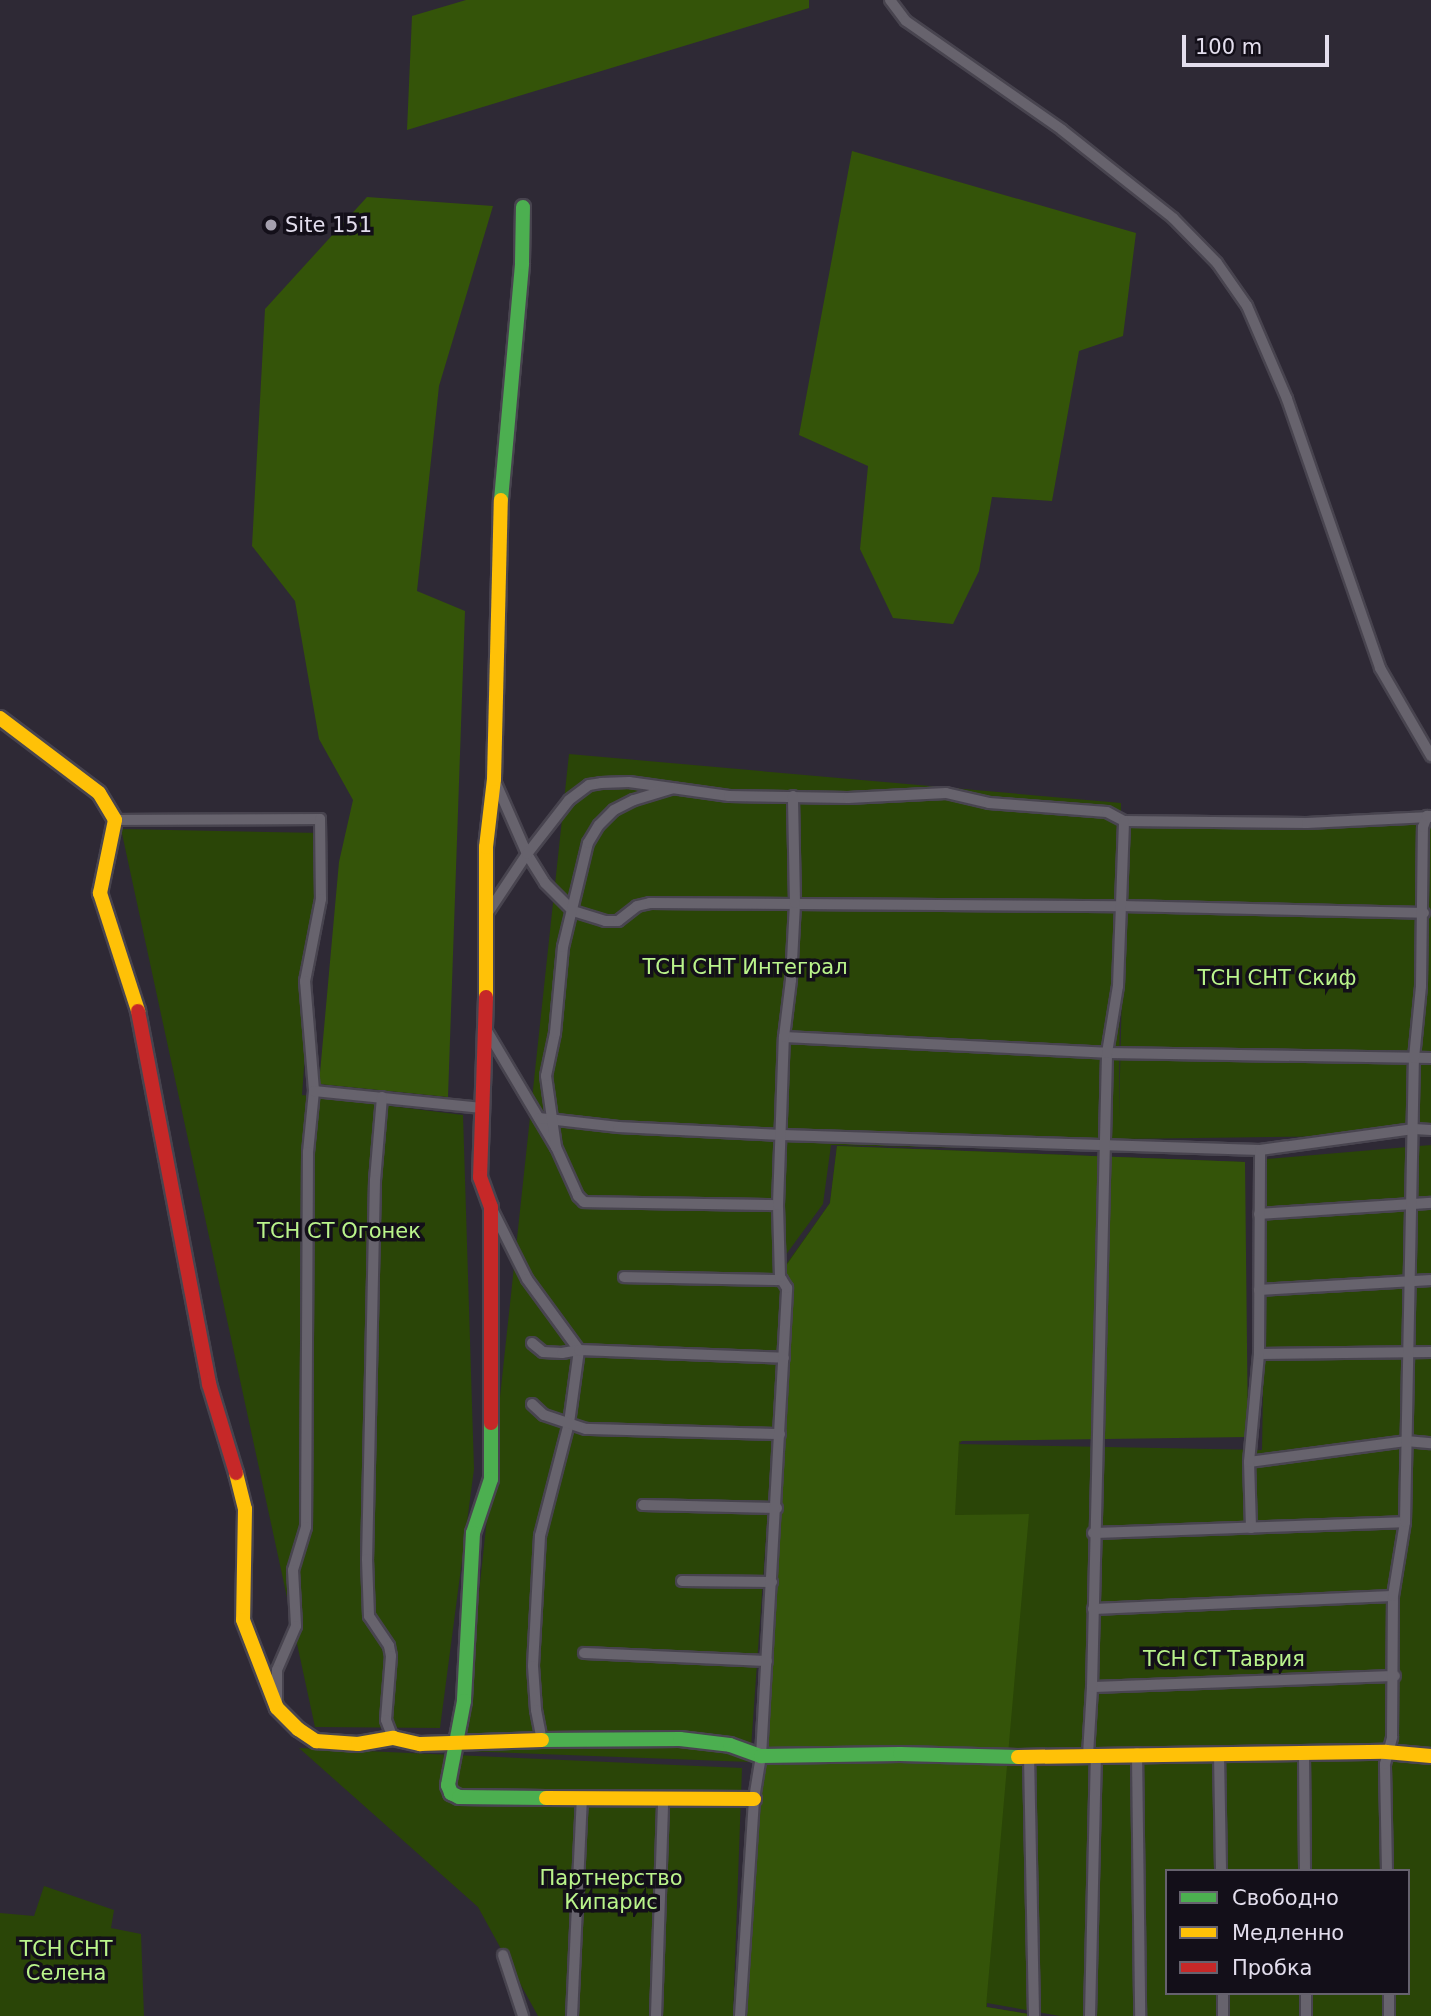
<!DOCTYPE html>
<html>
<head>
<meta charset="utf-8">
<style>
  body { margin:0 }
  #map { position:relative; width:1431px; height:2016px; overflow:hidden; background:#2e2935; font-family:"DejaVu Sans",sans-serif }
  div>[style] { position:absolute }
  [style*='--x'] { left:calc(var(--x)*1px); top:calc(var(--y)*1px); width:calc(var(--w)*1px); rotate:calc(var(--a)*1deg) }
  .green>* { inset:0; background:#2a4507 }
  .forest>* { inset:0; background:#345409 }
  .roads { filter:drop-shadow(2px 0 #48444f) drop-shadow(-2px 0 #48444f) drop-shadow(0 2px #48444f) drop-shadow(0 -2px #48444f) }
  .street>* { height:10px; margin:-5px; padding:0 5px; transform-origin:5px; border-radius:5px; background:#67636d }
  .fast>* { height:14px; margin:-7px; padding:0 7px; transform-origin:7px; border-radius:7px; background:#4caf50 }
  .slow>* { height:14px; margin:-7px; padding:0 7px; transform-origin:7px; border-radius:7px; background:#ffc107 }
  .jam>* { height:14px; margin:-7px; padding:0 7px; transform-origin:7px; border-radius:7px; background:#c62828 }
  .dots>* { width:19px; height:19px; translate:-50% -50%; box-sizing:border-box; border:4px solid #130f19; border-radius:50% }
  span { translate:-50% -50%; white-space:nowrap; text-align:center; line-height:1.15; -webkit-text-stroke:7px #130f19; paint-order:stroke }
  .poi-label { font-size:21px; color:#e3deed }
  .left { translate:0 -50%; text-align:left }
  .park-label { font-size:21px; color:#baf48b }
  .legend { position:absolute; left:1165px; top:1869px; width:245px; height:126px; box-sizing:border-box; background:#130f19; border:2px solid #66626e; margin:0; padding:9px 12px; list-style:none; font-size:21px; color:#e3deed }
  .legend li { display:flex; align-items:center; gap:14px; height:35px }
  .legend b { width:35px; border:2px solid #66626e }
  .scale { position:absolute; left:1182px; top:35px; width:147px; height:32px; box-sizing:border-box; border:4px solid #e3deed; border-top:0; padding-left:9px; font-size:21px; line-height:24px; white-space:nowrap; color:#e3deed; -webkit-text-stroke:5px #130f19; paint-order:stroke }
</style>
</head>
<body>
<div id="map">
  <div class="green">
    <div style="clip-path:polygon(evenodd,569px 754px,1121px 803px,1119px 1117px,1126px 815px,1431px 820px,1431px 1135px,1119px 1139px,1118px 1151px,831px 1145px,823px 1204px,785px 1256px,785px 1266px,830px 1203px,837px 1146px,1245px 1162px,959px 1444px,1262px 1450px,1267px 1159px,1431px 1145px,1431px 2016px,1060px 2016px,987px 2003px,987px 2007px,1040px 2016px,741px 2016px,785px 1269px,750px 1762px,462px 1751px,569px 754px,1167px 1871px,1408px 1871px,1408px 1993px,1167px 1993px,1167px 1871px)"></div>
    <div style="clip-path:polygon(121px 829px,321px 833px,302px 1095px,463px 1115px,474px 1469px,440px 1728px,315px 1727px)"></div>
    <div style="clip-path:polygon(299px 1748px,742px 1768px,733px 2016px,538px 2016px,478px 1907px)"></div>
    <div style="clip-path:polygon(44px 1886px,114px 1910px,111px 1928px,141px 1934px,144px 2016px,0 2016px,0 1913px,34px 1916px)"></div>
  </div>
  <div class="forest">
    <div style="clip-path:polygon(466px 0,809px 0,809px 8px,407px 130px,412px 16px)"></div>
    <div style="clip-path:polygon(852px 151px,1136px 233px,1123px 336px,1079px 351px,1052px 501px,992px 497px,979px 571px,953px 624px,893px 618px,860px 549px,868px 466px,799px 435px)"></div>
    <div style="clip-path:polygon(367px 197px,493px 206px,439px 386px,417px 591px,465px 611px,448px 1097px,319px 1084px,339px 862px,353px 800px,319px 739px,295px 601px,252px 546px,265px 309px)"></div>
    <div style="clip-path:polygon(837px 1146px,1245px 1162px,1248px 1437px,959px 1441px,955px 1515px,1029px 1514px,986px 2007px,1040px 2016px,741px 2016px,786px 1266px,830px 1203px)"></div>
  </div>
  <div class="roads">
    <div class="street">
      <div style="--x:890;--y:0;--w:26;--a:53"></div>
      <div style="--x:906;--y:21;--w:190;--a:34.9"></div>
      <div style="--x:1062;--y:130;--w:142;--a:38.4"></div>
      <div style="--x:1173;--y:218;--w:63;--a:45.6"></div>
      <div style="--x:1217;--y:263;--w:52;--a:55.1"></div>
      <div style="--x:1247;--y:306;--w:101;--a:66.7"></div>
      <div style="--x:1287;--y:399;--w:285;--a:70.9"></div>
      <div style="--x:1380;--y:668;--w:102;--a:59.9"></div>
      <div style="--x:495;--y:781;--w:80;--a:66.3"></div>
      <div style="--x:527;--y:854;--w:34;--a:58"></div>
      <div style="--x:545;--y:883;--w:40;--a:45"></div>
      <div style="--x:573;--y:911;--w:34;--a:17"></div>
      <div style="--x:605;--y:921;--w:13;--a:0"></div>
      <div style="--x:618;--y:921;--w:24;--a:-38"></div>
      <div style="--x:637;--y:906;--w:13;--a:-13"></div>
      <div style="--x:650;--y:903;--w:471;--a:0.4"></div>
      <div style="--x:1121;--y:906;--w:303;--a:1.3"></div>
      <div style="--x:115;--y:820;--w:205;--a:-0.3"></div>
      <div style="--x:320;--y:819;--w:80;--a:89.3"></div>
      <div style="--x:321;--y:899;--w:84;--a:101"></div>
      <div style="--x:305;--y:981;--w:110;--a:85.3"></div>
      <div style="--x:314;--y:1091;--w:61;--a:95.6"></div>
      <div style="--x:308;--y:1152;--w:375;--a:90.3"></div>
      <div style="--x:306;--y:1527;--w:45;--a:106.8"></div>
      <div style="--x:293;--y:1570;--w:56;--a:86.9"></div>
      <div style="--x:296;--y:1626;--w:48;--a:113.4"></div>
      <div style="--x:277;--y:1670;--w:30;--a:90"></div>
      <div style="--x:487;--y:914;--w:72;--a:-56.3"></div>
      <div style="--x:527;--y:854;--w:68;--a:-52.1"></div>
      <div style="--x:569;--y:800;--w:25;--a:-37"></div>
      <div style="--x:589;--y:785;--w:12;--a:-9"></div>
      <div style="--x:601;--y:783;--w:28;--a:-2"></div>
      <div style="--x:629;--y:782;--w:101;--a:8"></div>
      <div style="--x:729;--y:796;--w:119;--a:1"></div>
      <div style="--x:848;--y:798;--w:98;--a:-2.9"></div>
      <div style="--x:946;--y:793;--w:44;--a:13.1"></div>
      <div style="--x:989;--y:803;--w:118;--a:4.4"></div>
      <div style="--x:1107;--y:812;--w:19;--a:28"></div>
      <div style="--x:1124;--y:821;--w:183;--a:0.6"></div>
      <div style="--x:1307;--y:823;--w:123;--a:-2.8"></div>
      <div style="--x:487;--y:1031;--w:135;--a:59.3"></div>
      <div style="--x:556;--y:1147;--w:54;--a:65.8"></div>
      <div style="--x:578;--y:1196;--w:8;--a:45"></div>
      <div style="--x:584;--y:1202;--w:194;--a:0.9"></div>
      <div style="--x:784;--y:1037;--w:323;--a:2.8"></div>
      <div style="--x:1107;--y:1053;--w:324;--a:0.9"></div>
      <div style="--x:314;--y:1091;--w:169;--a:5.8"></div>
      <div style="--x:382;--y:1097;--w:83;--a:94.8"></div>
      <div style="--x:375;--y:1180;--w:379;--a:91.2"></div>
      <div style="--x:367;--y:1559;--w:57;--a:88"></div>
      <div style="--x:369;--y:1616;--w:36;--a:56"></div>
      <div style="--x:389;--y:1646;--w:10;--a:79"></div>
      <div style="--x:391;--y:1656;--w:64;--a:94.5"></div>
      <div style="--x:386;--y:1720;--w:19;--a:69"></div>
      <div style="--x:539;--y:1118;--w:80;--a:6.5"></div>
      <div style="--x:618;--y:1127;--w:164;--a:2.8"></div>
      <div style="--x:782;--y:1135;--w:478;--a:1.8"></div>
      <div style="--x:1260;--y:1150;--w:155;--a:-7.8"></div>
      <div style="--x:1414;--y:1129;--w:17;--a:3"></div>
      <div style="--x:556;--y:1147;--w:72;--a:-98"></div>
      <div style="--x:546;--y:1076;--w:44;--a:-78.2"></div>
      <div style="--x:555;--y:1033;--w:86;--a:-84.7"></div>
      <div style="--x:563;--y:947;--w:107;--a:-76.5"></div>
      <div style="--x:588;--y:843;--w:21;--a:-59"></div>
      <div style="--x:599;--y:825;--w:21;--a:-45"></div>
      <div style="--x:614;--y:810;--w:22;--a:-27"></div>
      <div style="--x:634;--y:800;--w:39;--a:-17"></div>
      <div style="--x:492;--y:1209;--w:78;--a:63.4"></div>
      <div style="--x:527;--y:1279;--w:88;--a:53.8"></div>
      <div style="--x:579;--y:1350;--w:74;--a:97.8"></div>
      <div style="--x:569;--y:1423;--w:117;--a:104.4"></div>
      <div style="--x:540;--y:1536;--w:130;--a:93.1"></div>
      <div style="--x:533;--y:1666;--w:44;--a:86.1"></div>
      <div style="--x:536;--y:1710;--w:32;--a:79"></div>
      <div style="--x:1259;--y:1214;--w:172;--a:-3.7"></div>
      <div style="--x:624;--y:1277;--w:158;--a:1.1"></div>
      <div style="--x:1259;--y:1290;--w:172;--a:-3.3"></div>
      <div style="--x:532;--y:1343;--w:14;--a:39"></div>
      <div style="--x:543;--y:1352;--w:19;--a:3"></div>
      <div style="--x:562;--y:1353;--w:17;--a:-10"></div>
      <div style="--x:579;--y:1350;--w:205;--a:2.2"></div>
      <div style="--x:1259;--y:1354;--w:172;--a:-0.7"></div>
      <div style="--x:532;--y:1404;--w:16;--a:43"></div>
      <div style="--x:544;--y:1415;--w:44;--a:18.4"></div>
      <div style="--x:586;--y:1429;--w:194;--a:1.5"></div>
      <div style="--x:1249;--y:1462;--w:158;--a:-7.6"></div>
      <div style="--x:1406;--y:1441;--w:25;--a:5"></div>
      <div style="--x:643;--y:1505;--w:134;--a:1.3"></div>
      <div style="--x:1251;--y:1528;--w:66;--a:-91.7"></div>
      <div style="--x:1249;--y:1462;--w:108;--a:-84.7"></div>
      <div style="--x:1259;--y:1354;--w:204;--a:-89.7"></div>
      <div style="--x:1093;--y:1533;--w:312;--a:-2"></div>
      <div style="--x:682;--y:1581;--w:90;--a:0.6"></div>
      <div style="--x:1093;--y:1609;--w:300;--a:-2.5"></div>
      <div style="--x:584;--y:1653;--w:183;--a:2.5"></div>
      <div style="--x:1092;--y:1687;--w:303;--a:-2.1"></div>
      <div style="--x:1137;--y:1753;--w:263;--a:89.3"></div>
      <div style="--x:1219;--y:1754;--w:117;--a:89"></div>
      <div style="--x:1304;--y:1754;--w:117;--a:89.5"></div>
      <div style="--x:1029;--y:1755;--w:261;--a:88.9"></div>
      <div style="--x:1088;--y:1755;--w:68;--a:-86.6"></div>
      <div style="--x:1092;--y:1687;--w:634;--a:-88.64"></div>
      <div style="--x:1107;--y:1053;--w:68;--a:-80.7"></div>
      <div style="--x:1118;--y:986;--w:165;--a:-87.9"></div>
      <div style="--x:1387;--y:1871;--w:107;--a:-91.1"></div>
      <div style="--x:1385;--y:1764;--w:28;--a:-75"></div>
      <div style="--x:1392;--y:1737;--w:141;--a:-89.6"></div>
      <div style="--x:1393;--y:1596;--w:75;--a:-80.8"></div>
      <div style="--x:1405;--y:1522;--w:464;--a:-88.9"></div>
      <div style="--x:1414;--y:1058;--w:72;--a:-84.4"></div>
      <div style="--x:1421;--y:986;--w:159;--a:-89.3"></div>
      <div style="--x:1423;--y:827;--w:12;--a:-70"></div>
      <div style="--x:1427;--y:816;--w:4;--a:0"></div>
      <div style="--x:503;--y:1955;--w:64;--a:71.8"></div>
      <div style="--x:1223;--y:1993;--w:23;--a:90"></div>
      <div style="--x:1306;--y:1993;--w:23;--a:90"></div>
      <div style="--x:1389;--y:1993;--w:23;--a:90"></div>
      <div style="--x:572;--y:2016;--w:217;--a:-87.4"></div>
      <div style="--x:656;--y:2016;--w:216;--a:-88.1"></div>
      <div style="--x:740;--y:2016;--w:217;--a:-86.3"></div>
      <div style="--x:754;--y:1799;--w:44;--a:-80.8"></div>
      <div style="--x:761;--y:1756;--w:469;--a:-86.8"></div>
      <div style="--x:787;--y:1288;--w:13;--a:-122"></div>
      <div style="--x:780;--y:1277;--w:72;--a:-91.6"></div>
      <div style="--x:778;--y:1205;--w:168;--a:-88"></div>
      <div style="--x:784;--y:1037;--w:57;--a:-83"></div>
      <div style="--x:791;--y:980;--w:77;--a:-87"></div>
      <div style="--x:795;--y:903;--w:107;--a:-91.1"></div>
      <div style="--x:1090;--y:2016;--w:260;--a:-88.7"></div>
    </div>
    <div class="fast">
      <div style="--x:501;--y:500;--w:238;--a:-84.9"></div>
      <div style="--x:522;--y:263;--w:56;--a:-89"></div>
      <div style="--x:491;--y:1423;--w:56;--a:90"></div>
      <div style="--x:491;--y:1479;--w:57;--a:108.4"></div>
      <div style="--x:473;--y:1533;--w:168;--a:93.1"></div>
      <div style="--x:464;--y:1701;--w:86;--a:100.8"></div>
      <div style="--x:448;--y:1785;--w:9;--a:69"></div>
      <div style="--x:451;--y:1793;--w:9;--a:27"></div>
      <div style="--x:459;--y:1797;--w:87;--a:0.7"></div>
      <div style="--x:542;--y:1740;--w:138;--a:-0.4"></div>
      <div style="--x:680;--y:1739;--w:50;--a:6.8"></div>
      <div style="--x:730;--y:1745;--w:33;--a:20"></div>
      <div style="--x:761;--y:1756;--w:139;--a:-0.8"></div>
      <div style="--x:900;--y:1754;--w:118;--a:1.5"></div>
    </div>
    <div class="slow">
      <div style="--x:0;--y:718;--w:124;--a:37.1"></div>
      <div style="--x:99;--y:793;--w:31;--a:59"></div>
      <div style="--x:115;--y:820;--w:75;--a:101.6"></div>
      <div style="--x:100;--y:893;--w:124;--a:72.1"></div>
      <div style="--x:486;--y:997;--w:150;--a:-90"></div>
      <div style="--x:486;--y:847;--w:68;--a:-83.3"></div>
      <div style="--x:494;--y:779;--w:279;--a:-88.6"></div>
      <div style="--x:236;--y:1473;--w:37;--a:76"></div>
      <div style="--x:245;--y:1509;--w:111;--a:91"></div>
      <div style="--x:243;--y:1620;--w:94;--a:68.9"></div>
      <div style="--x:277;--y:1708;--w:30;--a:45"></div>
      <div style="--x:298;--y:1729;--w:22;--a:34"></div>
      <div style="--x:316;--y:1741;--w:42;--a:4.1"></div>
      <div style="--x:358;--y:1744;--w:36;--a:-10"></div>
      <div style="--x:393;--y:1738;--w:28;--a:13"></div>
      <div style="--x:420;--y:1744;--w:122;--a:-1.9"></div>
      <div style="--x:1018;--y:1757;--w:368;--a:-0.8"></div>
      <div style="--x:1386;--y:1752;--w:45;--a:5.1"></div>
      <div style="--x:546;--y:1798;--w:208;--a:0.3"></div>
    </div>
    <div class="jam">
      <div style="--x:486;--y:997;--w:180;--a:91.9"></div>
      <div style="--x:480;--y:1177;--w:32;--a:70"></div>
      <div style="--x:491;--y:1207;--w:216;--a:90"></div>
      <div style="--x:138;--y:1011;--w:380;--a:79.2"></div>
      <div style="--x:209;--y:1384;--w:93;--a:73.1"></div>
    </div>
  </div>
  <div class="dots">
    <div style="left:271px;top:225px;background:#a49fad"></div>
  </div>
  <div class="poi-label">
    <span class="left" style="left:285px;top:225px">Site 151</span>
  </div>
  <div class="park-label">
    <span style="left:745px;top:967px">ТСН СНТ Интеграл</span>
    <span style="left:1277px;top:978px">ТСН СНТ Скиф</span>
    <span style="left:339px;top:1231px">ТСН СТ Огонек</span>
    <span style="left:1224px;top:1659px">ТСН СТ Таврия</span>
    <span style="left:611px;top:1890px">Партнерство<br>Кипарис</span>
    <span style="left:66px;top:1961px">ТСН СНТ<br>Селена</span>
  </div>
  <ul class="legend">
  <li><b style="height:9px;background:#4caf50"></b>Свободно</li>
  <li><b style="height:9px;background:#ffc107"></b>Медленно</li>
  <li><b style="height:9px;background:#c62828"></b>Пробка</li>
  </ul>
  <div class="scale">100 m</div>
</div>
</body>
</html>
